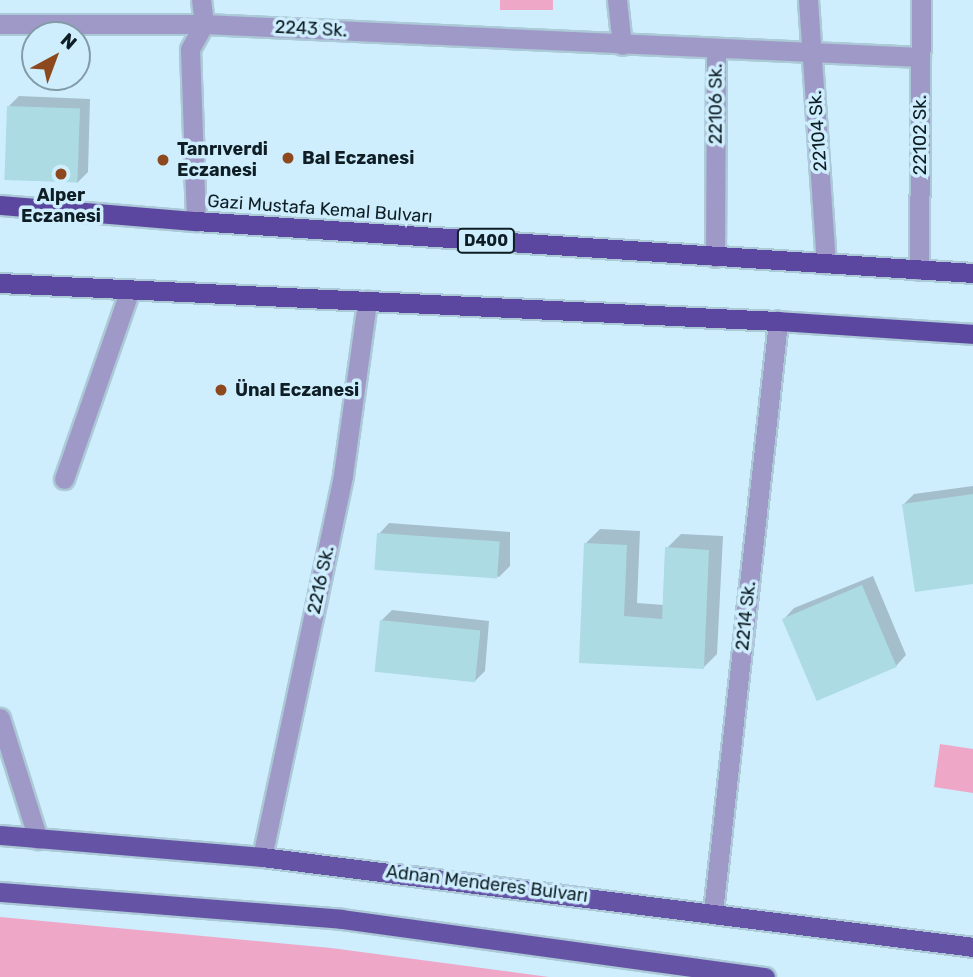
<!DOCTYPE html>
<html>
<head>
<meta charset="utf-8">
<style>
  body { margin:0 }
  #map { position:relative; width:973px; height:977px; overflow:hidden; background:#ceeefe; font-family:Rubik,sans-serif }
  div>[style] { position:absolute }
  [style*='--x'] { left:calc(var(--x)*1px); top:calc(var(--y)*1px); width:calc(var(--w)*1px); rotate:calc(var(--a)*1deg) }
  .green>* { inset:0; background:#eea7c7; transform-origin:0 0 }
  .shadow>* { inset:0; background:#0003 }
  .building>* { inset:0; background:#acdbe4; transform-origin:0 0 }
  .roads { filter:drop-shadow(2px 0 #acc9d7) drop-shadow(-2px 0 #acc9d7) drop-shadow(0 2px #acc9d7) drop-shadow(0 -2px #acc9d7) }
  .minor>* { height:19px; margin:-9.5px; padding:0 9.5px; transform-origin:9.5px; border-radius:9.5px; background:#9f99c7 }
  .tertiary>* { height:19px; margin:-9.5px; padding:0 9.5px; transform-origin:9.5px; border-radius:9.5px; background:#9f99c7 }
  .primary>* { height:19px; margin:-9.5px; padding:0 9.5px; transform-origin:9.5px; border-radius:9.5px; background:#6554a6 }
  .trunk>* { height:19px; margin:-9.5px; padding:0 9.5px; transform-origin:9.5px; border-radius:9.5px; background:#5b46a0 }
  .dots>* { width:19px; height:19px; translate:-50% -50%; box-sizing:border-box; border:4px solid #ceeefe; border-radius:50% }
  span { translate:-50% -50%; white-space:nowrap; text-align:center; line-height:1.15; -webkit-text-stroke:7px #ceeefe; paint-order:stroke }
  .shield-label span { padding:2px 5px; background:#ceeefe; border:2px solid; border-radius:5px; -webkit-text-stroke-width:0 }
  .shield-label { font-size:16px; color:#0f1e25; font-weight:700 }
  .street-label { font-size:18px; color:#0f1e25 }
  .poi-label { font-size:18px; color:#0f1e25; font-weight:700 }
  .left { translate:0 -50%; text-align:left }
  .north { position:absolute; left:21px; top:21px; width:70px; height:70px; box-sizing:border-box; background:#ceeefe; border:2px solid #829ba7; border-radius:50%; rotate:41deg; font-size:19px; font-weight:700; line-height:28px; text-align:center; color:#0f1e25 }
  .north::after { content:''; display:block; margin:auto; width:24px; height:32px; background:#8d491d; clip-path:polygon(50% 0,100% 100%,50% 72%,0 100%) }
</style>
</head>
<body>
<div id="map">
  <div class="green">
    <div style="left:500px;top:0;width:53px;height:10px"></div>
    <div style="clip-path:polygon(940px 744px,973px 749px,973px 793px,934px 787px)"></div>
    <div style="clip-path:polygon(0 917px,331px 948px,549px 977px,0 977px)"></div>
  </div>
  <div class="shadow">
    <div style="clip-path:polygon(19px 96px,90px 99px,88px 172px,77px 183px,8px 107px)"></div>
    <div style="clip-path:polygon(973px 486px,973px 583px,904px 504px,914px 494px)"></div>
    <div style="clip-path:polygon(389px 523px,510px 532px,510px 566px,499px 577px,379px 534px)"></div>
    <div style="clip-path:polygon(600px 529px,640px 531px,637px 603px,664px 605px,667px 548px,681px 534px,723px 536px,717px 654px,703px 668px,580px 662px,586px 543px)"></div>
    <div style="clip-path:polygon(873px 576px,906px 655px,896px 666px,784px 619px,794px 608px)"></div>
    <div style="clip-path:polygon(392px 610px,489px 621px,485px 671px,474px 682px,381px 621px)"></div>
  </div>
  <div class="building">
    <div style="left:7px;top:106px;width:73px;height:74px;rotate:2deg"></div>
    <div style="clip-path:polygon(973px 494px,973px 584px,915px 592px,902px 504px)"></div>
    <div style="left:377px;top:533px;width:123px;height:37px;rotate:4deg"></div>
    <div style="clip-path:polygon(584px 543px,627px 545px,624px 616px,662px 619px,665px 547px,709px 550px,704px 669px,579px 663px)"></div>
    <div style="left:862px;top:585px;width:89px;height:87px;rotate:67deg"></div>
    <div style="left:380px;top:620px;width:101px;height:52px;rotate:6deg"></div>
  </div>
  <div class="roads">
    <div class="minor">
      <div style="--x:617;--y:0;--w:45;--a:83.7"></div>
      <div style="--x:808;--y:0;--w:264;--a:86.1"></div>
      <div style="--x:0;--y:24;--w:204;--a:0"></div>
      <div style="--x:204;--y:24;--w:717;--a:2.64"></div>
      <div style="--x:196;--y:221;--w:172;--a:-92"></div>
      <div style="--x:190;--y:49;--w:29;--a:-61"></div>
      <div style="--x:204;--y:24;--w:24;--a:-97"></div>
      <div style="--x:715;--y:257;--w:209;--a:-89.7"></div>
      <div style="--x:919;--y:270;--w:270;--a:-89.6"></div>
      <div style="--x:64;--y:479;--w:200;--a:-70.8"></div>
      <div style="--x:0;--y:718;--w:127;--a:72.6"></div>
      <div style="--x:262;--y:857;--w:390;--a:-78"></div>
      <div style="--x:343;--y:475;--w:176;--a:-82.1"></div>
    </div>
    <div class="tertiary">
      <div style="--x:713;--y:912;--w:595;--a:-83.72"></div>
    </div>
    <div class="primary">
      <div style="--x:0;--y:835;--w:263;--a:4.8"></div>
      <div style="--x:262;--y:857;--w:717;--a:7.21"></div>
      <div style="--x:0;--y:892;--w:342;--a:4.5"></div>
      <div style="--x:341;--y:919;--w:428;--a:7.8"></div>
    </div>
    <div class="trunk">
      <div style="--x:0;--y:205;--w:197;--a:4.7"></div>
      <div style="--x:196;--y:221;--w:779;--a:3.83"></div>
      <div style="--x:0;--y:283;--w:779;--a:2.8"></div>
      <div style="--x:778;--y:321;--w:195;--a:3.8"></div>
    </div>
  </div>
  <div class="dots">
    <div style="left:288px;top:158px;background:#8d491d"></div>
    <div style="left:163px;top:160px;background:#8d491d"></div>
    <div style="left:61px;top:174px;background:#8d491d"></div>
    <div style="left:221px;top:390px;background:#8d491d"></div>
  </div>
  <div class="shield-label">
    <span style="left:486px;top:241px">D400</span>
  </div>
  <div class="street-label">
    <span style="left:311px;top:29px;rotate:3deg">2243 Sk.</span>
    <span style="left:716px;top:104px;rotate:-90deg">22106 Sk.</span>
    <span style="left:818px;top:131px;rotate:-94deg">22104 Sk.</span>
    <span style="left:920px;top:135px;rotate:-90deg">22102 Sk.</span>
    <span style="left:320px;top:209px;rotate:4deg">Gazi Mustafa Kemal Bulvarı</span>
    <span style="left:321px;top:580px;rotate:-78deg">2216 Sk.</span>
    <span style="left:746px;top:616px;rotate:-84deg">2214 Sk.</span>
    <span style="left:487px;top:884px;rotate:7deg">Adnan Menderes Bulvarı</span>
  </div>
  <div class="poi-label">
    <span class="left" style="left:177px;top:160px">Tanrıverdi<br>Eczanesi</span>
    <span class="left" style="left:302px;top:158px">Bal Eczanesi</span>
    <span style="left:61px;top:206px">Alper<br>Eczanesi</span>
    <span class="left" style="left:235px;top:390px">Ünal Eczanesi</span>
  </div>
  <div class="north">N</div>
</div>
</body>
</html>
